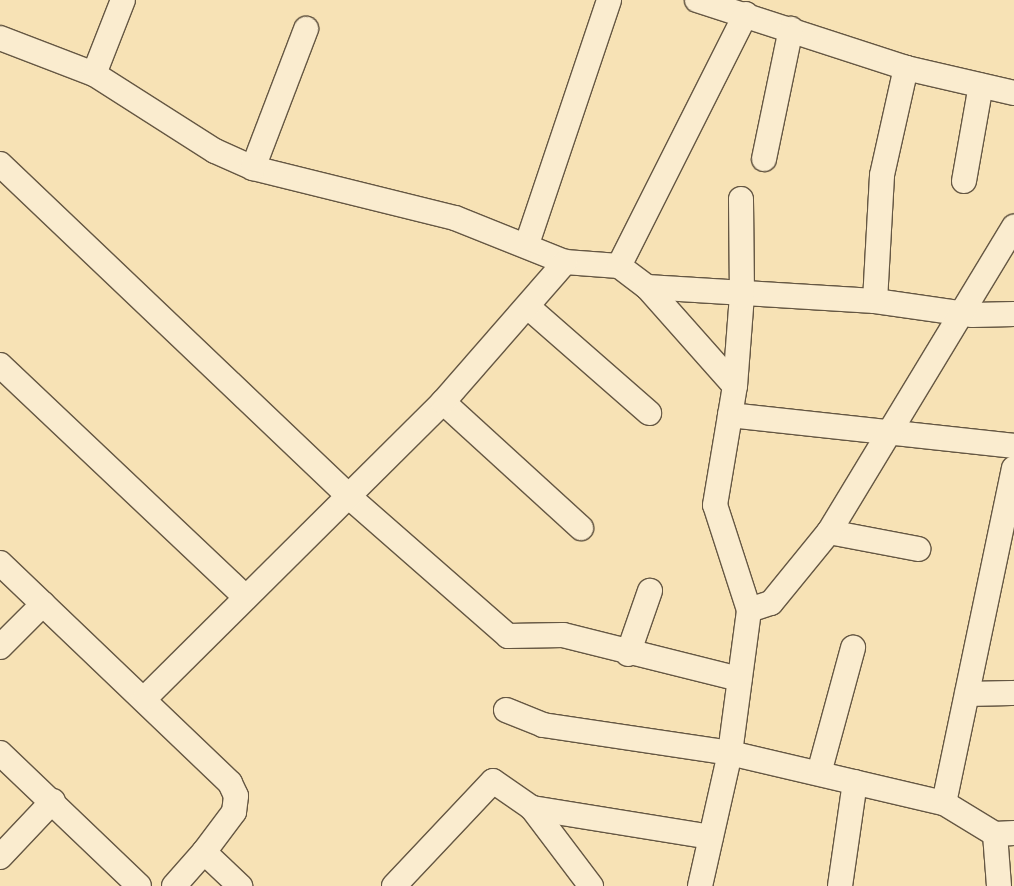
<!DOCTYPE html>
<html>
<head>
<meta charset="utf-8">
<style>
  body { margin:0 }
  #map { position:relative; width:1014px; height:886px; overflow:hidden; background:#f7e2b5; font-family:"Old Standard TT",serif }
  div>[style] { position:absolute }
  [style*='--x'] { left:calc(var(--x)*1px); top:calc(var(--y)*1px); width:calc(var(--w)*1px); rotate:calc(var(--a)*1deg) }
  .roads { filter:drop-shadow(1px 0 #655743) drop-shadow(-1px 0 #655743) drop-shadow(0 1px #655743) drop-shadow(0 -1px #655743) }
  .minor>* { height:24px; margin:-12px; padding:0 12px; transform-origin:12px; border-radius:12px; background:#faeccf }
  span { translate:-50% -50%; white-space:nowrap; text-align:center; line-height:1.15; -webkit-text-stroke:5px #faeccf; paint-order:stroke }
</style>
</head>
<body>
<div id="map">
  <div class="roads">
    <div class="minor">
      <div style="--x:697;--y:0;--w:220;--a:18"></div>
      <div style="--x:906;--y:68;--w:111;--a:13"></div>
      <div style="--x:0;--y:38;--w:101;--a:21"></div>
      <div style="--x:94;--y:74;--w:143;--a:32.5"></div>
      <div style="--x:215;--y:151;--w:42;--a:24.1"></div>
      <div style="--x:253;--y:168;--w:208;--a:13.9"></div>
      <div style="--x:455;--y:218;--w:118;--a:21.8"></div>
      <div style="--x:565;--y:262;--w:54;--a:4.2"></div>
      <div style="--x:619;--y:266;--w:35;--a:37"></div>
      <div style="--x:647;--y:287;--w:228;--a:3.5"></div>
      <div style="--x:875;--y:301;--w:98;--a:8.2"></div>
      <div style="--x:972;--y:315;--w:42;--a:-1.4"></div>
      <div style="--x:94;--y:74;--w:79;--a:-68.6"></div>
      <div style="--x:764;--y:159;--w:133;--a:-78.3"></div>
      <div style="--x:0;--y:164;--w:480;--a:43.6"></div>
      <div style="--x:347;--y:495;--w:214;--a:41.2"></div>
      <div style="--x:508;--y:636;--w:55;--a:-1"></div>
      <div style="--x:563;--y:635;--w:182;--a:14"></div>
      <div style="--x:253;--y:168;--w:149;--a:-69.1"></div>
      <div style="--x:964;--y:181;--w:97;--a:-80"></div>
      <div style="--x:527;--y:244;--w:257;--a:-71.4"></div>
      <div style="--x:619;--y:266;--w:282;--a:-63.3"></div>
      <div style="--x:647;--y:287;--w:132;--a:48.4"></div>
      <div style="--x:875;--y:301;--w:126;--a:-86.8"></div>
      <div style="--x:882;--y:175;--w:110;--a:-77.4"></div>
      <div style="--x:528;--y:307;--w:161;--a:41.2"></div>
      <div style="--x:0;--y:365;--w:336;--a:43.4"></div>
      <div style="--x:443;--y:402;--w:187;--a:42.4"></div>
      <div style="--x:730;--y:415;--w:286;--a:6.2"></div>
      <div style="--x:829;--y:532;--w:91;--a:10.8"></div>
      <div style="--x:0;--y:563;--w:318;--a:43.7"></div>
      <div style="--x:230;--y:783;--w:14;--a:65"></div>
      <div style="--x:236;--y:796;--w:16;--a:97"></div>
      <div style="--x:234;--y:812;--w:50;--a:126.9"></div>
      <div style="--x:749;--y:610;--w:23;--a:-18"></div>
      <div style="--x:771;--y:603;--w:92;--a:-50.8"></div>
      <div style="--x:829;--y:532;--w:357;--a:-58.8"></div>
      <div style="--x:0;--y:647;--w:61;--a:-45"></div>
      <div style="--x:628;--y:654;--w:67;--a:-70.8"></div>
      <div style="--x:967;--y:694;--w:47;--a:-1.2"></div>
      <div style="--x:144;--y:699;--w:421;--a:-44.8"></div>
      <div style="--x:443;--y:402;--w:186;--a:-48.9"></div>
      <div style="--x:506;--y:710;--w:40;--a:22"></div>
      <div style="--x:543;--y:725;--w:189;--a:8.5"></div>
      <div style="--x:730;--y:753;--w:220;--a:13.2"></div>
      <div style="--x:944;--y:803;--w:60;--a:31.3"></div>
      <div style="--x:995;--y:834;--w:19;--a:-3"></div>
      <div style="--x:0;--y:753;--w:192;--a:43.7"></div>
      <div style="--x:819;--y:773;--w:130;--a:-74.8"></div>
      <div style="--x:944;--y:803;--w:342;--a:-78.2"></div>
      <div style="--x:532;--y:808;--w:181;--a:9.2"></div>
      <div style="--x:995;--y:834;--w:52;--a:85.6"></div>
      <div style="--x:0;--y:857;--w:77;--a:-46.6"></div>
      <div style="--x:174;--y:886;--w:45;--a:-48.6"></div>
      <div style="--x:204;--y:852;--w:50;--a:43.4"></div>
      <div style="--x:394;--y:886;--w:144;--a:-46.7"></div>
      <div style="--x:493;--y:781;--w:47;--a:34.7"></div>
      <div style="--x:532;--y:808;--w:98;--a:52.9"></div>
      <div style="--x:700;--y:886;--w:136;--a:-77.3"></div>
      <div style="--x:730;--y:753;--w:144;--a:-82.4"></div>
      <div style="--x:749;--y:610;--w:110;--a:-107.9"></div>
      <div style="--x:715;--y:505;--w:121;--a:-80.5"></div>
      <div style="--x:735;--y:386;--w:90;--a:-85.6"></div>
      <div style="--x:742;--y:296;--w:97;--a:-90.6"></div>
      <div style="--x:840;--y:886;--w:105;--a:-81.8"></div>
    </div>
  </div>
</div>
</body>
</html>
